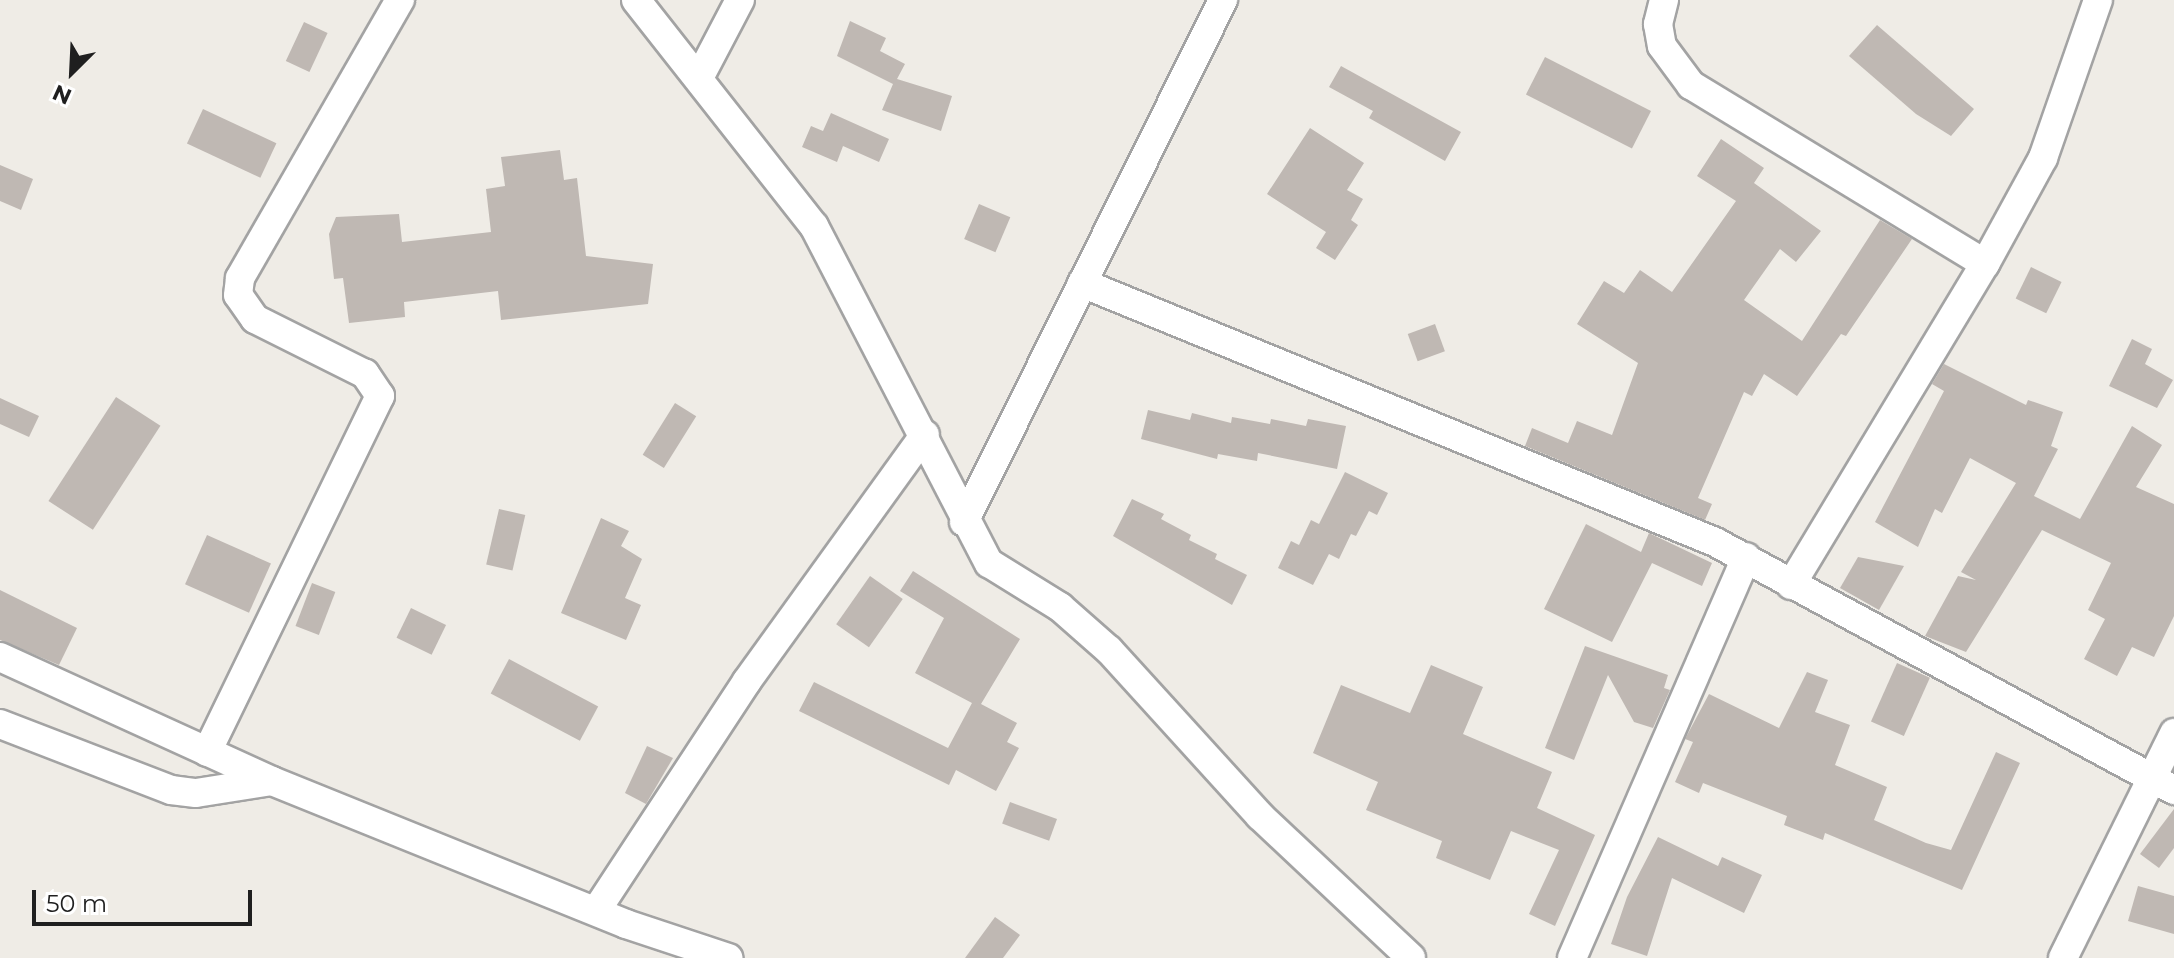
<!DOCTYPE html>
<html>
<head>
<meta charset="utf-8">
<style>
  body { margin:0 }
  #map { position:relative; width:2174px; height:958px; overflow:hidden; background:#efece6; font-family:Montserrat,sans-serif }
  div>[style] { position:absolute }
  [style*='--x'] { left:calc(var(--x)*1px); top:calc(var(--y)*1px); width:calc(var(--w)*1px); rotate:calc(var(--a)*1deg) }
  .building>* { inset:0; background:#bfb8b3; transform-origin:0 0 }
  .roads { filter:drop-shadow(2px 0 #a3a3a3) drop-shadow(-2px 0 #a3a3a3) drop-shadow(0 2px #a3a3a3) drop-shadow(0 -2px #a3a3a3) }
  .street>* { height:28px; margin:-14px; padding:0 14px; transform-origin:14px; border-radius:14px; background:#fff }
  span { translate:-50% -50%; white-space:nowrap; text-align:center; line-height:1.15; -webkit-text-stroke:7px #fff; paint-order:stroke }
  .north { position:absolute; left:32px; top:32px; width:80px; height:80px; -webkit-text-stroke:6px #fff; paint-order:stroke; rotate:204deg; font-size:22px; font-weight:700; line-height:32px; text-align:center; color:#1f1f1f }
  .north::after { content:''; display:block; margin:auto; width:28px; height:36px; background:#1f1f1f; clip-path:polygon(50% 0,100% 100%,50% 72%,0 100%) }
  .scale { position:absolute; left:32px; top:890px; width:220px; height:36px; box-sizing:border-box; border:4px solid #1f1f1f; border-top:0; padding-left:10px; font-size:24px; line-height:28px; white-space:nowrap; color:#1f1f1f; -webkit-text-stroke:6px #fff; paint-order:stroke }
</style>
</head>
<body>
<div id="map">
  <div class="building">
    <div style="clip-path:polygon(850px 21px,886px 38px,880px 51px,905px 64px,897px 79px,952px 96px,941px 131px,882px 110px,893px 84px,837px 56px)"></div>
    <div style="left:304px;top:22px;width:26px;height:43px;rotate:25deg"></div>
    <div style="clip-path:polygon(1877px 25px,1974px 109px,1951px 136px,1916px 114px,1849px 56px)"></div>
    <div style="left:1545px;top:57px;width:119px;height:42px;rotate:27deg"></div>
    <div style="clip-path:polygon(1341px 66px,1461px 132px,1445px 161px,1369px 118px,1373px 111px,1329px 87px)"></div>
    <div style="left:203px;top:109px;width:81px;height:38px;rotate:25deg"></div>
    <div style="clip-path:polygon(831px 113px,889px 139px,879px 162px,843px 146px,837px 162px,802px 147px,811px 126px,823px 131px)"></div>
    <div style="clip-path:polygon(1310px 128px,1364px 163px,1347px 190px,1363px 199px,1351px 220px,1358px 225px,1335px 260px,1316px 248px,1326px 232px,1267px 194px)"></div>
    <div style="clip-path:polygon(1721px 139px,1764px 168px,1754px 183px,1821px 231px,1796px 262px,1780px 249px,1744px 300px,1802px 341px,1880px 220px,1912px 239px,1846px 336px,1841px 334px,1797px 396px,1764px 374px,1752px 396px,1744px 392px,1698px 498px,1712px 504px,1705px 520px,1525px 446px,1532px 428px,1568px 443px,1577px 421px,1612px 435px,1638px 363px,1577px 324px,1604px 281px,1624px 293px,1640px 270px,1672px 292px,1736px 201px,1697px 176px)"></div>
    <div style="clip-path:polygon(560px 150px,564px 180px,577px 178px,586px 256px,653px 264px,648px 304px,501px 320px,498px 291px,404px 302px,405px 317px,349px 323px,343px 278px,334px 279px,329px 234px,336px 217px,399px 214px,402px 242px,491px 232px,486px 189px,505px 186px,501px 157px)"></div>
    <div style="clip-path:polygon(0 165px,33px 179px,21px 210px,0 201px)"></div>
    <div style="left:979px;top:204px;width:34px;height:38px;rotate:23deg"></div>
    <div style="left:2031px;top:267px;width:34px;height:35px;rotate:26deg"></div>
    <div style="left:1435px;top:324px;width:29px;height:29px;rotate:70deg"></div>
    <div style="clip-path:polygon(2132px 339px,2152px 349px,2145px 364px,2173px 380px,2157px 408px,2109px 386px)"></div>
    <div style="clip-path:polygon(1944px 364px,2026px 405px,2028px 400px,2063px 412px,2051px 446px,2058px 449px,2034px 496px,2080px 519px,2132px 426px,2162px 445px,2136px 487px,2174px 504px,2174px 616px,2154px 657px,2132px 647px,2117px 676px,2084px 659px,2105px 619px,2088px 610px,2111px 563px,2042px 530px,1966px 652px,1925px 636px,1958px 576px,1976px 580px,1961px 572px,2016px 483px,1970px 458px,1942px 513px,1935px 509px,1918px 547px,1875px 522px,1944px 391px,1932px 384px)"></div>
    <div style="left:116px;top:397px;width:53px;height:124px;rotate:33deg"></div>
    <div style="clip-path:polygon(0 398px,39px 416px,29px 437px,0 424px)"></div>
    <div style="left:675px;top:403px;width:25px;height:61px;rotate:32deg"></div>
    <div style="clip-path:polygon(1148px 410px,1190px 420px,1192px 413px,1231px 423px,1232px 417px,1270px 424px,1271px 419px,1306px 426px,1308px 419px,1346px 426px,1337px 469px,1258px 453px,1257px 461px,1218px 454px,1217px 459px,1141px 439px)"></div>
    <div style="clip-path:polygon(1345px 472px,1388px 493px,1377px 515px,1369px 511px,1356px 536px,1351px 534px,1339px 559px,1329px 554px,1313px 585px,1278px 568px,1291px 541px,1299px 545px,1311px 520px,1319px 524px)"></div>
    <div style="clip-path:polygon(1132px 499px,1164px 514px,1161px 519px,1191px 535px,1189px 540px,1217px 554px,1215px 559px,1247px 575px,1232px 605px,1113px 536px)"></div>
    <div style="left:499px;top:509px;width:27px;height:57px;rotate:13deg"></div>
    <div style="clip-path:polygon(601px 518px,629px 531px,621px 546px,642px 559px,625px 598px,641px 605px,626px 640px,561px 613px)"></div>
    <div style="clip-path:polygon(1586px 524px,1641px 552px,1649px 533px,1712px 563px,1702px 586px,1652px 563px,1612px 642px,1544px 609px)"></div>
    <div style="left:207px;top:535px;width:70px;height:54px;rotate:24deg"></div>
    <div style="clip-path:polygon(1858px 557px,1904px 566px,1879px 610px,1840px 588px)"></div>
    <div style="clip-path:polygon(913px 571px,1020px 639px,981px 704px,1017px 723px,1007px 742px,1019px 748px,996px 791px,956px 770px,949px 785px,799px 711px,814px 682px,948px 748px,972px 703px,915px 673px,944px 618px,900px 591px)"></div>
    <div style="left:870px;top:576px;width:40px;height:59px;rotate:35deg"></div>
    <div style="left:312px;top:583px;width:25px;height:46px;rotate:21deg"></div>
    <div style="clip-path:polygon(0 590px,77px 628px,59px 665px,0 640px)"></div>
    <div style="left:411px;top:608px;width:39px;height:33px;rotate:26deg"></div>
    <div style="clip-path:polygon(1585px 646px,1668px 675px,1664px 688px,1670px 690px,1653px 728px,1634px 722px,1608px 675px,1574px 760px,1545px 748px)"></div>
    <div style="left:509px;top:659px;width:101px;height:39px;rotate:28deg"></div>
    <div style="left:1897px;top:663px;width:36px;height:64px;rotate:24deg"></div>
    <div style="clip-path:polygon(1431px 665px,1483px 687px,1463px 734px,1552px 772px,1537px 808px,1595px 835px,1555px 926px,1529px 914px,1559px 850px,1511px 831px,1490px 880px,1436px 858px,1442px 841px,1366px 810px,1378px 782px,1313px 753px,1341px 685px,1410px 713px)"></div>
    <div style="clip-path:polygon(1807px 672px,1828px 680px,1815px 712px,1850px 725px,1835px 765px,1887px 787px,1874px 820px,1926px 843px,1951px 850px,1996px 752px,2020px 763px,1962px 890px,1825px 833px,1823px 840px,1784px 825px,1787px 816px,1703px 783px,1699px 793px,1675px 782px,1693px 742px,1685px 739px,1709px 694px,1779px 728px)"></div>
    <div style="clip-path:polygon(647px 746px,673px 758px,646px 804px,625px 793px)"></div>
    <div style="left:1010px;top:802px;width:50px;height:23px;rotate:20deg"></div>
    <div style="clip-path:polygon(2174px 809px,2174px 848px,2159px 868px,2140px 854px)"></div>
    <div style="clip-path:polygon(1658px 837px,1718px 866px,1722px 857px,1762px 875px,1744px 913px,1672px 878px,1647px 956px,1611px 944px,1627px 897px)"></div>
    <div style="clip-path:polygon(2138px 886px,2174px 896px,2174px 934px,2128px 921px)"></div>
    <div style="clip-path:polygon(995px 917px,1020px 935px,1003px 958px,965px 958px)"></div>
  </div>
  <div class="roads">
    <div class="street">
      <div style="--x:636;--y:0;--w:288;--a:51.8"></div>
      <div style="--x:814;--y:226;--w:380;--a:62.6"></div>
      <div style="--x:989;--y:563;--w:84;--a:31.8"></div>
      <div style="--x:1060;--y:607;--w:65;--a:41.3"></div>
      <div style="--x:1109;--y:650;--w:224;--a:47.7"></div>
      <div style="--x:1260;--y:816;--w:207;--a:43.2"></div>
      <div style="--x:1664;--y:0;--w:25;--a:104"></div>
      <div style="--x:1658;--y:24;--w:22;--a:80"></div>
      <div style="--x:1662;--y:46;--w:49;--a:53.4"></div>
      <div style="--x:1691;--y:85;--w:344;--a:31.3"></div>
      <div style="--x:699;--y:78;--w:88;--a:-62.3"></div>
      <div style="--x:1082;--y:283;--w:684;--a:22.25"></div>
      <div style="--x:1715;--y:542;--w:522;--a:28.38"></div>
      <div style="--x:964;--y:522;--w:583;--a:-63.61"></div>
      <div style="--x:1791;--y:585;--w:375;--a:-58.9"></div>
      <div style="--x:1985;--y:264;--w:121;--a:-61.3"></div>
      <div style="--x:2043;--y:158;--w:167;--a:-70.8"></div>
      <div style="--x:0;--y:657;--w:299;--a:24.5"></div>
      <div style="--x:272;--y:781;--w:382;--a:22"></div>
      <div style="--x:626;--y:924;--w:108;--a:18.4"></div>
      <div style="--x:0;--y:724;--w:183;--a:21.1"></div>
      <div style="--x:171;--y:790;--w:25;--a:7"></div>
      <div style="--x:196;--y:793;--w:77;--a:-9"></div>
      <div style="--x:207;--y:752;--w:396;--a:-64.1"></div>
      <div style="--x:380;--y:396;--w:27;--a:-124"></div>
      <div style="--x:365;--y:374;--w:123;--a:-153.4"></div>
      <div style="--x:255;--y:319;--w:29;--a:-125"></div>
      <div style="--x:238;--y:295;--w:17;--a:-83"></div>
      <div style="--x:240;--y:278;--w:321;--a:-60.1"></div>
      <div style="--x:596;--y:911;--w:275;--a:-56.7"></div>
      <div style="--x:747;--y:681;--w:304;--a:-54.2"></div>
      <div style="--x:1572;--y:958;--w:437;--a:-66.5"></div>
      <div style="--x:2063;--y:958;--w:251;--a:-63.7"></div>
    </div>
  </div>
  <div class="north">N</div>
  <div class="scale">50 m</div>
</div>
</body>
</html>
